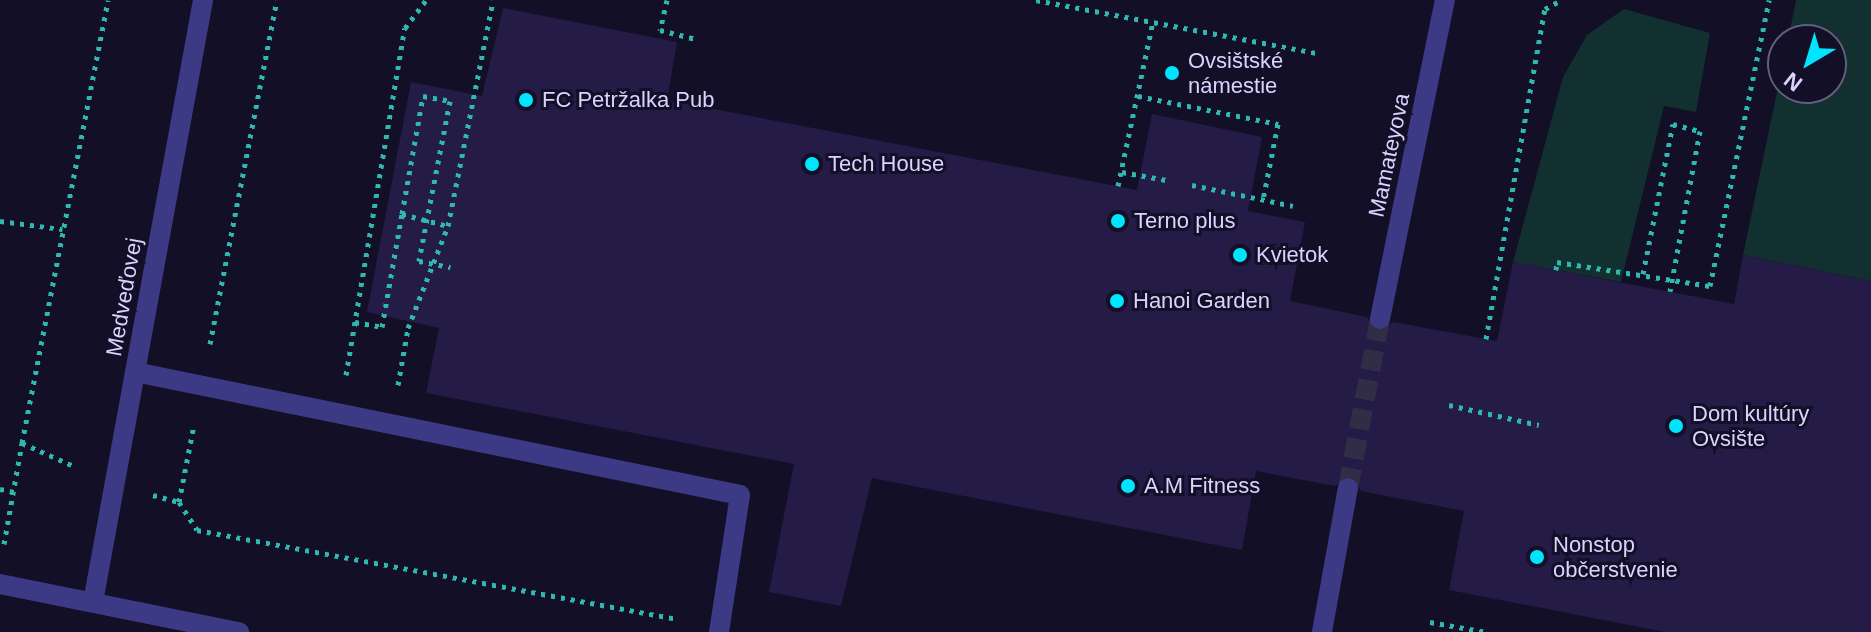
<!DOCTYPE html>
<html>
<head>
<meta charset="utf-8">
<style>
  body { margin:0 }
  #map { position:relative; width:1871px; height:632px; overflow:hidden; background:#130f26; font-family:Helvetica,sans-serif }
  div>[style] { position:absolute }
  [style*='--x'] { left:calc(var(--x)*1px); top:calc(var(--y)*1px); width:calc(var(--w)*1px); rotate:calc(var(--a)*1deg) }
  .green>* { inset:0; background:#12302f }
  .building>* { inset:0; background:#241b47 }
  .minor-tunnel>* { height:20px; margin-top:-10px; transform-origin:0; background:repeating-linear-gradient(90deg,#312d47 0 20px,transparent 0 30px) }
  .path>* { height:5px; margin-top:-2.5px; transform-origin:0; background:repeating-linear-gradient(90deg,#2fb8b0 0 4px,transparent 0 10px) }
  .minor>* { height:20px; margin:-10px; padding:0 10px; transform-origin:10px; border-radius:10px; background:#3d3a85 }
  .dots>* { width:22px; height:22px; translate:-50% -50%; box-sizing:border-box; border:4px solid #130f26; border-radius:50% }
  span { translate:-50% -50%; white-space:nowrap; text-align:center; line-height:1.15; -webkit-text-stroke:6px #130f26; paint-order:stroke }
  .poi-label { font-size:22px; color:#d9d4ff }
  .left { translate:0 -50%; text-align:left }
  .street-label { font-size:22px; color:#d9d4ff }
  .north { position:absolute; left:1767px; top:24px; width:80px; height:80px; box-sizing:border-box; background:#130f26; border:2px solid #625e7d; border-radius:50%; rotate:218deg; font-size:22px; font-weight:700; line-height:32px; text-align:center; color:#d9d4ff }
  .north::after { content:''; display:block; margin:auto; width:28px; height:36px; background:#00e5ff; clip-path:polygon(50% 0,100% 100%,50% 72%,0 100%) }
</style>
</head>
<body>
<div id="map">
  <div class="green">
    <div style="clip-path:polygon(1796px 0,1871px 0,1871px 281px,1743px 255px,1783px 63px,1783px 88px,1831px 88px,1831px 40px,1788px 40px)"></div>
    <div style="clip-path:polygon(1624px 9px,1710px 33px,1696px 112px,1664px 106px,1621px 282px,1513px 262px,1563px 77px,1587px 35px)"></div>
  </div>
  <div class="building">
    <div style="clip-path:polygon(503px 8px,677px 42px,667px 100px,1137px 190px,1152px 114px,1262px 137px,1248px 211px,1305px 222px,1290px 301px,1367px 317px,1378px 332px,1393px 322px,1497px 341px,1513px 262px,1734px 304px,1743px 255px,1871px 281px,1871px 632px,1665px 632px,1449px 590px,1464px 511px,1361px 491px,1351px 475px,1335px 486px,1256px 471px,1242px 550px,872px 478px,841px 606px,769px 592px,794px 464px,426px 393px,439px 328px,367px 312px,411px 82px,482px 96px)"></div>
  </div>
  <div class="minor-tunnel">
    <div style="--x:1348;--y:488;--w:172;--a:-79.3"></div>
  </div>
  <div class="path">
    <div style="--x:667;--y:0;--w:31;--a:103"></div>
    <div style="--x:660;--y:30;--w:36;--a:14"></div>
    <div style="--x:1036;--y:0;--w:286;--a:10.7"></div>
    <div style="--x:1138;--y:96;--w:143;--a:11.3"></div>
    <div style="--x:1278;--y:124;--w:77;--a:101.2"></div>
    <div style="--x:1122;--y:172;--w:45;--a:10.3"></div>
    <div style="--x:1192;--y:185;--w:103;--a:11.7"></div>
    <div style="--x:1118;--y:186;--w:168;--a:-78"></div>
    <div style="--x:402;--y:214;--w:120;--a:-79.9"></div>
    <div style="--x:423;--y:96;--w:27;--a:10"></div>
    <div style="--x:450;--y:101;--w:163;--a:101"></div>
    <div style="--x:419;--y:261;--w:32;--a:11"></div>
    <div style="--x:0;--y:221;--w:63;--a:7.4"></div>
    <div style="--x:1556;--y:270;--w:8;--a:-83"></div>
    <div style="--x:1557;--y:262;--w:155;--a:8.9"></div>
    <div style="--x:1710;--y:286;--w:292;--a:-78.3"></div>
    <div style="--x:1643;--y:274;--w:153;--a:-78.7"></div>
    <div style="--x:1673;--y:124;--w:28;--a:15"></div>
    <div style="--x:1700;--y:131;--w:163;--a:100.6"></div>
    <div style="--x:355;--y:322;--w:27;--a:10"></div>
    <div style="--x:382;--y:327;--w:115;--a:-80"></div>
    <div style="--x:402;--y:214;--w:48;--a:14.6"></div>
    <div style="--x:1486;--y:339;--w:335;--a:-79.9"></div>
    <div style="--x:1545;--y:9;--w:18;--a:-29"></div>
    <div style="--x:210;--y:344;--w:350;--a:-79"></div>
    <div style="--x:346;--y:375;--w:352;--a:-80.4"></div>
    <div style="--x:405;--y:28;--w:35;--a:-53"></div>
    <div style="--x:398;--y:385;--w:58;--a:-80"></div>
    <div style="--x:408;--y:328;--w:110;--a:-68.6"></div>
    <div style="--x:448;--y:226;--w:230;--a:-78.7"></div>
    <div style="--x:1449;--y:405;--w:92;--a:12.5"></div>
    <div style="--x:22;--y:443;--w:451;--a:-79"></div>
    <div style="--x:0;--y:489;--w:14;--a:12"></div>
    <div style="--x:153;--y:495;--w:27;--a:15"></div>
    <div style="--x:179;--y:502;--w:33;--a:57"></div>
    <div style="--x:197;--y:530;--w:489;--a:10.5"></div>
    <div style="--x:179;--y:502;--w:78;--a:-79"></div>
    <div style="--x:4;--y:544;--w:103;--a:-79.9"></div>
    <div style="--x:22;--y:443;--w:59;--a:24"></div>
    <div style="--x:1430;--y:622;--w:57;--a:10.1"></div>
  </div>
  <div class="minor">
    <div style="--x:1380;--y:319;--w:326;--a:-78.5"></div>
    <div style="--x:135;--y:372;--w:617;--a:11.49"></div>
    <div style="--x:740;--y:495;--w:139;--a:98.7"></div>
    <div style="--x:0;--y:584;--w:244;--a:11.4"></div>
    <div style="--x:93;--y:602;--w:612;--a:-79.64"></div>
    <div style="--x:1322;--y:632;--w:146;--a:-79.8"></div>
  </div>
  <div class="dots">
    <div style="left:1172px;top:73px;background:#00e5ff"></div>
    <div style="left:526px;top:100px;background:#00e5ff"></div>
    <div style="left:812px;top:164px;background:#00e5ff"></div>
    <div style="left:1118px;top:221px;background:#00e5ff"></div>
    <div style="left:1240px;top:255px;background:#00e5ff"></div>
    <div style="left:1117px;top:301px;background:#00e5ff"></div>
    <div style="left:1676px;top:426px;background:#00e5ff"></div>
    <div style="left:1128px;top:486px;background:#00e5ff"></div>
    <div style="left:1537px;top:557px;background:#00e5ff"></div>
  </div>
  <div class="poi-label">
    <span class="left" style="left:1188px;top:73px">Ovsištské<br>námestie</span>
    <span class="left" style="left:542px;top:100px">FC Petržalka Pub</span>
    <span class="left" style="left:828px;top:164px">Tech House</span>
    <span class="left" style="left:1134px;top:221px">Terno plus</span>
    <span class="left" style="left:1256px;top:255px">Kvietok</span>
    <span class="left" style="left:1133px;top:301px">Hanoi Garden</span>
    <span class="left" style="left:1692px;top:426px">Dom kultúry<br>Ovsište</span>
    <span class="left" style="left:1144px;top:486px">A.M Fitness</span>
    <span class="left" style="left:1553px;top:557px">Nonstop<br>občerstvenie</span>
  </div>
  <div class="street-label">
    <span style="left:1389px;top:155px;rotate:-78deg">Mamateyova</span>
    <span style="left:124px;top:297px;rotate:-80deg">Medveďovej</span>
  </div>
  <div class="north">N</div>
</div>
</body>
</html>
